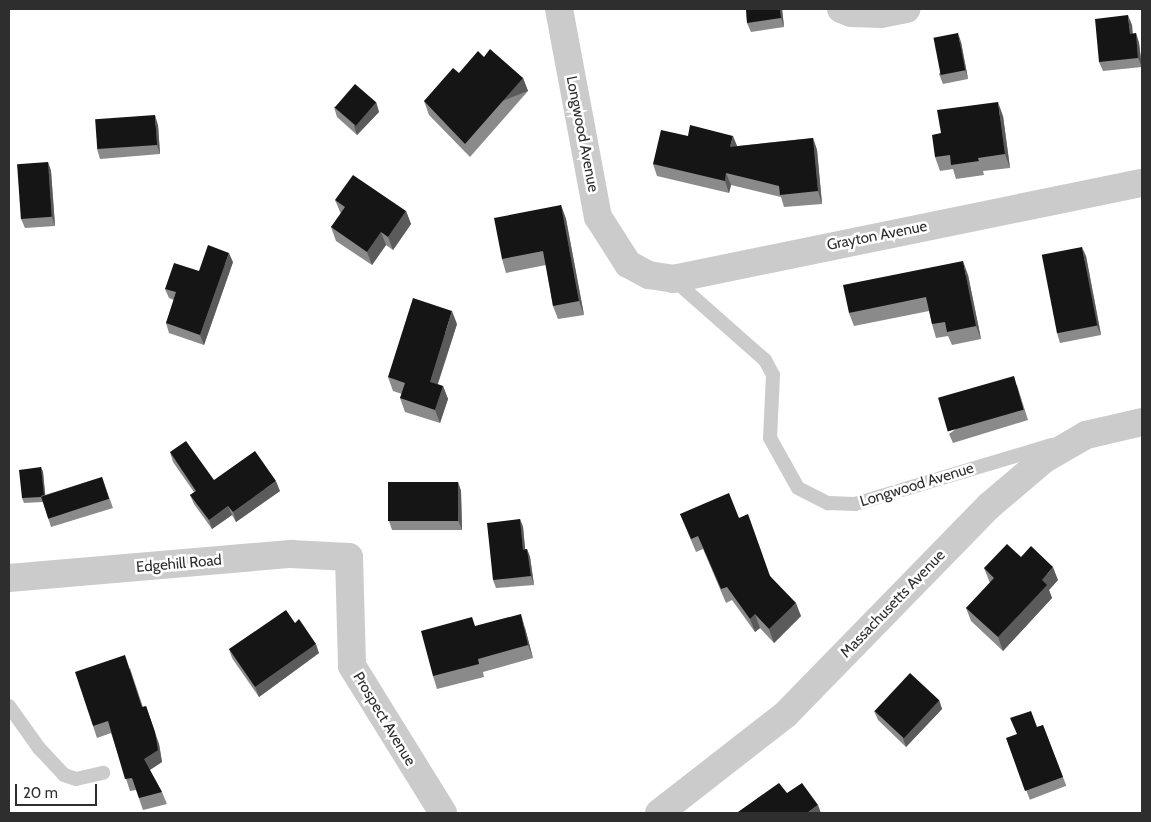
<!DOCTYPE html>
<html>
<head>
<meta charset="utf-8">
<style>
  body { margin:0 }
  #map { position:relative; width:1151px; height:822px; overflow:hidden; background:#fff; font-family:Cabin,sans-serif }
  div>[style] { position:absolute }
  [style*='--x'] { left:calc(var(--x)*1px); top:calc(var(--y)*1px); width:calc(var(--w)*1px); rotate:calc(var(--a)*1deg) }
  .lane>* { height:14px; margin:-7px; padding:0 7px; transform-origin:7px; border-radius:7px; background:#cbcbcb }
  .street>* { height:28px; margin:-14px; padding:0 14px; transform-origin:14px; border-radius:14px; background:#cbcbcb }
  .wall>* { inset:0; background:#8a8a8a; transform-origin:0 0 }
  .shaded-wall>* { inset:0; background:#5b5b5b; transform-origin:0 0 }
  .building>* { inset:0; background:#151515; transform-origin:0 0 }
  span { translate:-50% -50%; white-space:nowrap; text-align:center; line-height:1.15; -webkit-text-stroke:5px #fff; paint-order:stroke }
  .street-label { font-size:15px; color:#2e2e2e }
  .frame { position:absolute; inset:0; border:10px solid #2e2e2e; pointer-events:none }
  .scale { position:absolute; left:15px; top:784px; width:82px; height:22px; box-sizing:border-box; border:2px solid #2e2e2e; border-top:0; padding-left:6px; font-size:15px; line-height:18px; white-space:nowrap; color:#2e2e2e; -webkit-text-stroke:4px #fff; paint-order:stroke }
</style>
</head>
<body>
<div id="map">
  <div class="lane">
    <div style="--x:673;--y:279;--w:123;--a:41.4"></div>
    <div style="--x:765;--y:360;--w:17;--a:62"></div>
    <div style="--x:773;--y:375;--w:63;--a:92.7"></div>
    <div style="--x:770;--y:438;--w:57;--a:60.8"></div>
    <div style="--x:798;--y:488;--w:34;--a:27"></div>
    <div style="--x:828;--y:503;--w:27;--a:2"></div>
    <div style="--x:855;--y:504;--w:206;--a:-16.7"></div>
    <div style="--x:9;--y:706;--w:52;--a:54.5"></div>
    <div style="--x:39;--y:748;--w:37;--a:47"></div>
    <div style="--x:64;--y:775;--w:13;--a:18"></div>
    <div style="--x:76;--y:779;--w:28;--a:-13"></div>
  </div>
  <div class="street">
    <div style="--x:559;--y:9;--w:212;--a:79.4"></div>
    <div style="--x:598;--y:217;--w:56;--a:57.4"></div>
    <div style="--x:628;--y:264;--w:24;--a:28"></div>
    <div style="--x:649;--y:275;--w:24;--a:9"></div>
    <div style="--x:673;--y:279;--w:479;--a:-11.6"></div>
    <div style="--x:841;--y:9;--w:11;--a:22"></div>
    <div style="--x:851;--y:13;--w:30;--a:2"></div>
    <div style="--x:881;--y:14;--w:26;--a:-11"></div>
    <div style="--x:9;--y:578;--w:283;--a:-4.9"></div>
    <div style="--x:291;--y:554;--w:58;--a:3"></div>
    <div style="--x:349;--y:557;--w:109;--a:88.4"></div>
    <div style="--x:352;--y:666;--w:173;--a:58.2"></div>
    <div style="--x:659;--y:813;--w:160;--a:-37.9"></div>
    <div style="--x:785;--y:715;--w:292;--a:-45.7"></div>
    <div style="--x:989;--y:506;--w:71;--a:-40.4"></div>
    <div style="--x:1043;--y:460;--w:50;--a:-30.2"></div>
    <div style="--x:1086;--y:435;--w:57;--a:-13.1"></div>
  </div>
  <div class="wall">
    <div style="clip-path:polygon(746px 9px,782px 9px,784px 27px,751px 32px,747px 23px)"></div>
    <div style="clip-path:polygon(1132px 25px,1133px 34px,1136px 33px,1139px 43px,1142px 67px,1103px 71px,1099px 62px)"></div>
    <div style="clip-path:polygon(961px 42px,968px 79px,943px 84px,939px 74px)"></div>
    <div style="clip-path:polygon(484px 57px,523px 78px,528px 91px,470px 157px,429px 115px,424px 101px,459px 73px)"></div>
    <div style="clip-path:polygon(376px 102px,379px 112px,357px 135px,337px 117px,334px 107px)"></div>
    <div style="clip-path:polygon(1003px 116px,1010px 168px,983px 171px,984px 175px,956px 179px,953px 169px,940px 171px,935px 157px,941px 133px)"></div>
    <div style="clip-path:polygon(158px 125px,160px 154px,100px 159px,97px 149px)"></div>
    <div style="clip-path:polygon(688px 136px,737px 146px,813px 138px,817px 150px,822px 204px,784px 207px,781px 197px,731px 185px,729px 193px,657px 176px,653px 164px)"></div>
    <div style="clip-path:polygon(48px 162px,51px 171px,55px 226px,25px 228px,21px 219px)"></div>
    <div style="clip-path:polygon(335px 200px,406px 211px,411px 224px,393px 250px,386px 245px,372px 265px,336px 241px,331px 227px,341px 214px)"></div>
    <div style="clip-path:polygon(561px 205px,566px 219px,584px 315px,558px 319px,553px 306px,546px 265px,506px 273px,502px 259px)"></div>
    <div style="clip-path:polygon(1086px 256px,1101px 335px,1060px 343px,1057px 333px)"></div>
    <div style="clip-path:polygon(233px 262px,204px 345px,169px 333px,166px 323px,174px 300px,169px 298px,165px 289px,199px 271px)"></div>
    <div style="clip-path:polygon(968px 275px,981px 339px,952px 345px,948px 336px,936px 338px,932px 324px,929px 311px,854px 326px,849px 313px)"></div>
    <div style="clip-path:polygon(457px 324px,438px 384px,443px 386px,448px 399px,440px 423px,405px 412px,400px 398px,402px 394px,393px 391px,388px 377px)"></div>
    <div style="clip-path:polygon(1017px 385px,1028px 420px,953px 443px,949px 434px)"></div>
    <div style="clip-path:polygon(170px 452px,214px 480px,280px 491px,236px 522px,232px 515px,212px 529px,194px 504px,190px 495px,194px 492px,173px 462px)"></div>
    <div style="clip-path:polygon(41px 467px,43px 472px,45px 495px,102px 477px,113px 508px,51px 527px,43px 502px,24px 503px,22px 498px)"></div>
    <div style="clip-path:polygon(458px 482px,461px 491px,462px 530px,392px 530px,389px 521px)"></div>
    <div style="clip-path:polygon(680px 514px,739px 518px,770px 576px,801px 616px,774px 643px,760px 628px,755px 632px,732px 600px,726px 603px,703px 549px,696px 552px)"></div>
    <div style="clip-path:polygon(520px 519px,523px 527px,525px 549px,527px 549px,530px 557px,534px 585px,496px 588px,493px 580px)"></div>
    <div style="clip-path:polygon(1021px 557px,1058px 580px,1049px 590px,1052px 598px,1003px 651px,971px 621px,966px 608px,990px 583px,984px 568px)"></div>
    <div style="clip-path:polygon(295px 623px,319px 653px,259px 697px,232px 658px,229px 649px)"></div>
    <div style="clip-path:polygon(476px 626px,525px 628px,533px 658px,483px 672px,484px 677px,437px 689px,433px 676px)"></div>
    <div style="clip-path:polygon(130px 668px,143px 707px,159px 744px,162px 762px,150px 770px,162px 792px,167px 804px,143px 810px,136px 790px,130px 791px,111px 733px,97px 738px,93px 726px)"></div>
    <div style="clip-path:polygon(939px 700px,942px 709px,906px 747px,878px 720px,874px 711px)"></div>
    <div style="left:1043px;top:725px;width:65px;height:39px;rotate:69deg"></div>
  </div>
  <div class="shaded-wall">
    <div style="clip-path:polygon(780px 9px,782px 9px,784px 27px,781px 18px)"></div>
    <div style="clip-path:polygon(1128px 15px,1132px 25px,1133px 44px,1130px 34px)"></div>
    <div style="clip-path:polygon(958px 33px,961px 42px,968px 79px,965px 70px)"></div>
    <div style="clip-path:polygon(1136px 33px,1139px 43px,1142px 67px,1138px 58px)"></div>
    <div style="left:523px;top:78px;width:14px;height:88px;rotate:69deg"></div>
    <div style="clip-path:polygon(376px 102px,379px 112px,357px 135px,354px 126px)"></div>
    <div style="clip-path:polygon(998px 102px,1003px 116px,1010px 168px,1005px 154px)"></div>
    <div style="clip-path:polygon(155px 115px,158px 125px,160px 154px,157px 145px)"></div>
    <div style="clip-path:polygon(733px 136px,738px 148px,730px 147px)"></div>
    <div style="clip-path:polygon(813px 138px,817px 150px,822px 204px,818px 191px)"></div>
    <div style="clip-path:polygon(48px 162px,51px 171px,55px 226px,52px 217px)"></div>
    <div style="clip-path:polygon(726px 173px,731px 185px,729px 193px,725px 181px)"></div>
    <div style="clip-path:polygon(561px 205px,566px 219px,584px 315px,579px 301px)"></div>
    <div style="clip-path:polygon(406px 211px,411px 224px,393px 250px,388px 237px)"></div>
    <div style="clip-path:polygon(381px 232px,386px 245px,372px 265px,367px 252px)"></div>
    <div style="clip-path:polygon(1082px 247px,1086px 256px,1101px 335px,1097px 326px)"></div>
    <div style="clip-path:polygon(229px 253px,233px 262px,204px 345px,200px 335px)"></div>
    <div style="clip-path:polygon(963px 261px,968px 275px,981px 339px,976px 326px)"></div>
    <div style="clip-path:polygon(452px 311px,457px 324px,434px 395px,430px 382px)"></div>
    <div style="clip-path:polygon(443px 386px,448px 399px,440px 423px,435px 410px)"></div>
    <div style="clip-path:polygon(41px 467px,43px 472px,46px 502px,44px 497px)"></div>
    <div style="clip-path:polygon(276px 481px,280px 491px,236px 522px,233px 512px)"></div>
    <div style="clip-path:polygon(458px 482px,461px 491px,462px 530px,458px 520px)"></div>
    <div style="clip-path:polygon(228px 506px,232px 515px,212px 529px,209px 520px)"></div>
    <div style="clip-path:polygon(520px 519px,523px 527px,526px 558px,523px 550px)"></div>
    <div style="clip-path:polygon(527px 549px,530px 557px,534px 585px,531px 576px)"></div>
    <div style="clip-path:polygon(1053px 567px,1058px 580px,1049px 590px,1052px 598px,1003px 651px,998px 637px,1042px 580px)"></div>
    <div style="clip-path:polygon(796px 603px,801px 616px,774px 643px,769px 629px)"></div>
    <div style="clip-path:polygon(521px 614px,525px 628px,533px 658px,528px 645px)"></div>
    <div style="clip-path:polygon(755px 614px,760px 628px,755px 632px,750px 619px)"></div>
    <div style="clip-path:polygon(316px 644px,319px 653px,259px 697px,255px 687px)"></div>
    <div style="clip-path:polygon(939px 700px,942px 709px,906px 747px,903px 738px)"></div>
    <div style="clip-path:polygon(146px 706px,159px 744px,162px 762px,148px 771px,144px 759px)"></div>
    <div style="clip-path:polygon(818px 805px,821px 813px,807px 813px)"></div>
  </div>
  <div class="building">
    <div style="clip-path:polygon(746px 9px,780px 9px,781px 18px,747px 23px)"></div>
    <div style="clip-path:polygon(1128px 15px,1130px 34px,1136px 33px,1138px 58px,1099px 62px,1095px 19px)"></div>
    <div style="left:958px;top:33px;width:38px;height:25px;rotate:79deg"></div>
    <div style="clip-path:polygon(490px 49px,523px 78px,465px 144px,424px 101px,453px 68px,459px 73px,478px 51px,484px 57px)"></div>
    <div style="left:355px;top:84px;width:28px;height:31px;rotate:41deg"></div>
    <div style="clip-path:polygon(998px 102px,1005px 154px,978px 158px,979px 161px,951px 165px,950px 155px,935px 157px,932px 135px,941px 133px,937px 110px)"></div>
    <div style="left:155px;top:115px;width:30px;height:60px;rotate:86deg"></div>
    <div style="clip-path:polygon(690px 125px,733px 136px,730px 147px,813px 138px,818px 191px,780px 195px,779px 186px,726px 173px,725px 181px,653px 164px,661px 130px,688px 136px)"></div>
    <div style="left:48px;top:162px;width:55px;height:31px;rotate:86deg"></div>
    <div style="clip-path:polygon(353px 175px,406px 211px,388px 237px,381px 232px,367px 252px,331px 227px,345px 207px,335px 200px)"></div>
    <div style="clip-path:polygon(561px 205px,579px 301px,553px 306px,543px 251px,502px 259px,494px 218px)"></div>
    <div style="clip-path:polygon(208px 245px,229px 253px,200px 335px,166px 323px,176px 292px,165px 289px,174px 263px,199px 271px)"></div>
    <div style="left:1082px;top:247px;width:80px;height:41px;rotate:79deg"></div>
    <div style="clip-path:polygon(963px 261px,976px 326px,947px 332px,945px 322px,932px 324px,926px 297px,849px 313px,843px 285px)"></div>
    <div style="clip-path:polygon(413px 298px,452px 311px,430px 382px,443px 386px,435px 410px,400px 398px,405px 383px,388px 377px)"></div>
    <div style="left:1014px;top:376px;width:35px;height:79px;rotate:74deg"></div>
    <div style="clip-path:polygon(186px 441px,214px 480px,255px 451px,276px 481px,233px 512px,228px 506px,209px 520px,190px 495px,196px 491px,170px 452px)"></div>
    <div style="clip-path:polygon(41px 467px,44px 495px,41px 496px,41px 497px,22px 498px,19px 470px)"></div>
    <div style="left:102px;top:477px;width:23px;height:64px;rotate:72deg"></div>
    <div style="left:388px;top:482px;width:70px;height:39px"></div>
    <div style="clip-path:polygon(729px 493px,739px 518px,748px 514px,770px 576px,796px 603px,769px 629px,755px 614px,750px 619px,727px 587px,721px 589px,698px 536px,691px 539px,680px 514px)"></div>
    <div style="clip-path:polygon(520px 519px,523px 550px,527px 549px,531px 576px,493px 580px,487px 523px)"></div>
    <div style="clip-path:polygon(1007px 544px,1021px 557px,1031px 546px,1053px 567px,1042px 580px,1047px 585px,998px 637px,966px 608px,994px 578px,984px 568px)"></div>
    <div style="clip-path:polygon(286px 610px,295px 623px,299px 619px,316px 644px,255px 687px,229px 649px)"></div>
    <div style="clip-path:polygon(521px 614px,528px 645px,478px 659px,479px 664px,433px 676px,421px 631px,472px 617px,475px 626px)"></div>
    <div style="clip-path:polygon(125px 655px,142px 707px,146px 706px,155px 732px,158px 750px,144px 759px,162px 792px,139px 798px,132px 778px,125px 779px,108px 721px,93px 726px,75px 672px)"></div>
    <div style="left:910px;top:673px;width:40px;height:52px;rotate:43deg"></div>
    <div style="clip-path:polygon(1031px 711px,1037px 727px,1043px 725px,1063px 777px,1025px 791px,1006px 738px,1017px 734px,1010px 718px)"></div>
    <div style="clip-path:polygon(779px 783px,787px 793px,802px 783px,818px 805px,807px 813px,739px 813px,738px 812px)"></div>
  </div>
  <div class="street-label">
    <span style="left:582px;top:134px;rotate:79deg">Longwood Avenue</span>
    <span style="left:877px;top:236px;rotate:-11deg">Grayton Avenue</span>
    <span style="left:917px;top:485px;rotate:-17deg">Longwood Avenue</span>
    <span style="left:179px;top:564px;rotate:-5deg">Edgehill Road</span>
    <span style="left:893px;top:604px;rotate:-46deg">Massachusetts Avenue</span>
    <span style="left:384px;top:719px;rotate:59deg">Prospect Avenue</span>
  </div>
  <div class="frame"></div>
  <div class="scale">20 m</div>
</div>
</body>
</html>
